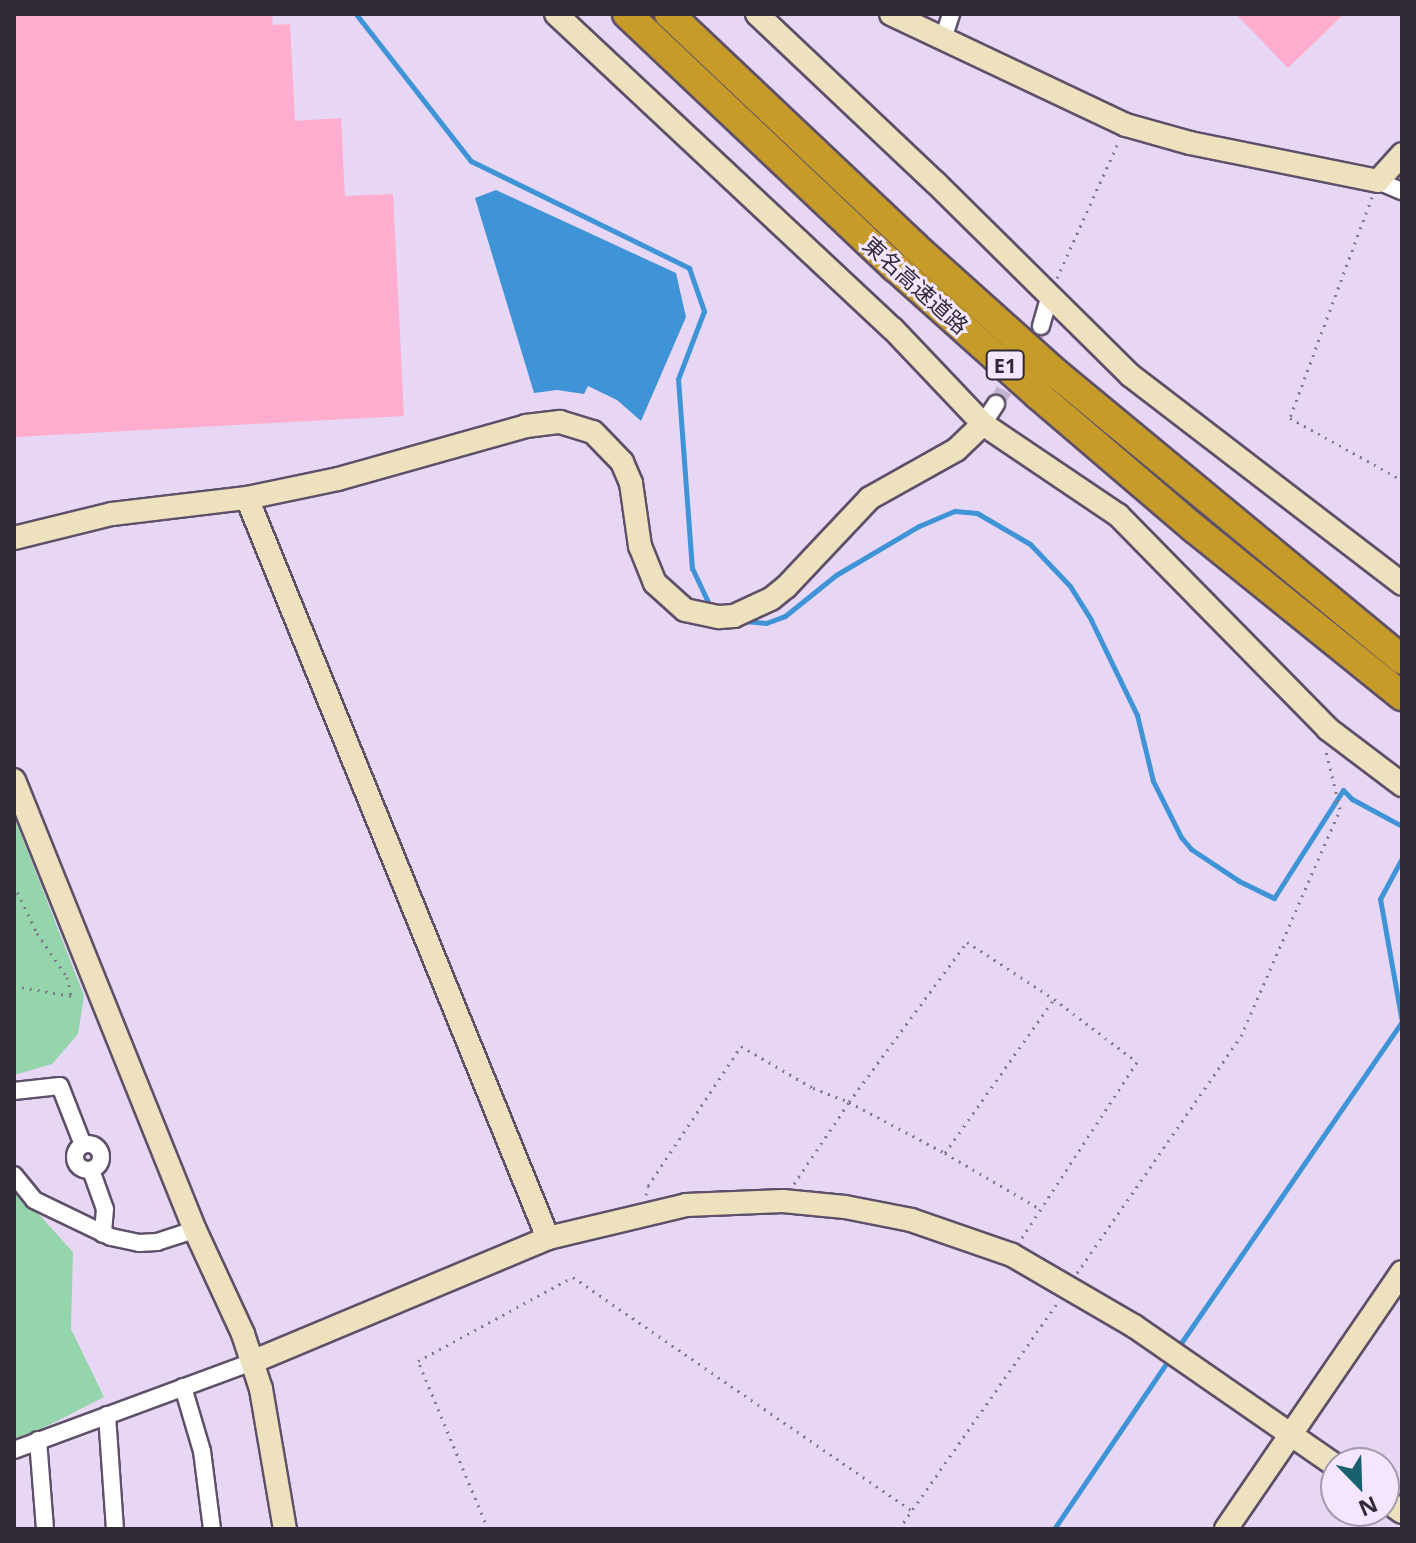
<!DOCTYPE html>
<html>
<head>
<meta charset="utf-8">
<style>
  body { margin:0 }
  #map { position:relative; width:1416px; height:1543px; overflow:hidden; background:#e7d7f5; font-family:"Noto Sans","Noto Sans JP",sans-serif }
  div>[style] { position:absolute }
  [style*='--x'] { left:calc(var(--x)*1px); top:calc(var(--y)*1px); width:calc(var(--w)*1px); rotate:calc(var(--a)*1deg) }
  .green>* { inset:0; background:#95d5ab }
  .water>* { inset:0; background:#3f94d7 }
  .stream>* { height:5px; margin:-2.5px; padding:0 2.5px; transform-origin:2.5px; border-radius:2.5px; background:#3f94d7 }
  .building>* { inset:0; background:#ffadce }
  .street-tunnel>* { height:16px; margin-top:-8px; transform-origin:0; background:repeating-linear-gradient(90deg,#c3b4cf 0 16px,transparent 0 24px) }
  .path>* { height:3px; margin-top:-1.5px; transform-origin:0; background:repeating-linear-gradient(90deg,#83788d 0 2px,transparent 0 8px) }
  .roads { filter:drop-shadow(2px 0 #5e5069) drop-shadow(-2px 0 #5e5069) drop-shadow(0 2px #5e5069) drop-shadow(0 -2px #5e5069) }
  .street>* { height:16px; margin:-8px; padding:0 8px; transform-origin:8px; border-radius:8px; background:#fff }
  .street>.ring { margin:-8px; padding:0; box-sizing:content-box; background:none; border:16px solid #fff; border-radius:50% }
  .secondary>* { height:22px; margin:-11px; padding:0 11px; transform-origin:11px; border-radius:11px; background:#eee1be }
  .highway>* { height:28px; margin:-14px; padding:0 14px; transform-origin:14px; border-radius:14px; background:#c79b27 }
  span { translate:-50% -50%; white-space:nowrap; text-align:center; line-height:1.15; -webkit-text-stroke:6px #f3e6fe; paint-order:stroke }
  .shield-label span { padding:2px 6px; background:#f3e6fe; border:2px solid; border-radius:6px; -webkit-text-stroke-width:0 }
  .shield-label { font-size:20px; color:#312a36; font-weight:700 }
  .street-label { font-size:22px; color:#312a36 }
  .frame { position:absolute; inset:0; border:16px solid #312a36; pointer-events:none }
  .north { position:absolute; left:1320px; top:1447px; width:80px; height:80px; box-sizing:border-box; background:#f3e6fe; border:2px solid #a59bae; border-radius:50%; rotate:157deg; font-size:22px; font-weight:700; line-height:32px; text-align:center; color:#312a36 }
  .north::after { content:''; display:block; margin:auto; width:28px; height:36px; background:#196071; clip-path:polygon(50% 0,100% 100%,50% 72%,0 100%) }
</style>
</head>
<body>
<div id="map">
  <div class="green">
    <div style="clip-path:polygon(14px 816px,84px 996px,78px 1034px,52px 1064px,14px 1075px)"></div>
    <div style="clip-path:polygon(14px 1187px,73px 1252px,71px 1329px,104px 1397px,14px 1443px)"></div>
  </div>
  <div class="water">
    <div style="clip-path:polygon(496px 190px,676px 273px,686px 317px,641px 421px,617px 400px,588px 386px,584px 394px,557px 390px,534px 393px,475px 198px)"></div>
  </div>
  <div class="stream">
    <div style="--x:356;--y:14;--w:187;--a:52"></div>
    <div style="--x:471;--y:161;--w:243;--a:26.1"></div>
    <div style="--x:689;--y:268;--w:46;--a:70.8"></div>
    <div style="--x:704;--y:311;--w:73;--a:110.9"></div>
    <div style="--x:678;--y:379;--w:190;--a:85.8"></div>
    <div style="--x:692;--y:568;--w:42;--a:64.7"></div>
    <div style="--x:744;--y:621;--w:22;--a:5"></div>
    <div style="--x:766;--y:623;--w:20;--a:-20"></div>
    <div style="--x:785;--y:616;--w:65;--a:-38.8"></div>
    <div style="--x:836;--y:575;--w:96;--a:-30.6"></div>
    <div style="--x:919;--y:526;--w:39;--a:-23"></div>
    <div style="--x:955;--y:511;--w:22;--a:5"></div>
    <div style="--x:977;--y:513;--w:61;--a:30.3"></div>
    <div style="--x:1030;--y:544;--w:58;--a:46.4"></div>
    <div style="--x:1070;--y:586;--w:40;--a:58"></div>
    <div style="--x:1091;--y:620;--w:106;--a:64.2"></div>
    <div style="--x:1137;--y:715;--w:68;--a:76.4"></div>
    <div style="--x:1153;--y:781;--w:63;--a:63.4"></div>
    <div style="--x:1181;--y:837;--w:16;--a:50"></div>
    <div style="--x:1191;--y:849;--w:58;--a:33.7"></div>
    <div style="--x:1239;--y:881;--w:39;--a:26"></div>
    <div style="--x:1274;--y:898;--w:128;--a:-57.4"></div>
    <div style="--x:1343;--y:790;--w:13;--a:45"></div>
    <div style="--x:1352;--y:799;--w:57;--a:28.4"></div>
    <div style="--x:1181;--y:1343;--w:390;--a:-55.5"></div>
    <div style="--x:1402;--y:1022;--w:125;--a:-100.1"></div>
    <div style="--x:1380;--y:899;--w:47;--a:-61.8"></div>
    <div style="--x:1054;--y:1529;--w:198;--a:-55.9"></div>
  </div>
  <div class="building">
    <div style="clip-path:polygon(14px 14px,272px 14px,273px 25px,290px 24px,295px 121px,341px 118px,345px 196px,393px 194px,404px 416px,16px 437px)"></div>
    <div style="clip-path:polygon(1236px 14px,1344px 14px,1288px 68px)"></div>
  </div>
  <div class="street-tunnel">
    <div style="--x:996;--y:404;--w:90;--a:-60"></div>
  </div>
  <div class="path">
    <div style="--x:1372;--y:197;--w:236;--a:110.4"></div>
    <div style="--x:1290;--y:418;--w:128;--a:29"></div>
    <div style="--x:1057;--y:278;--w:148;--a:-65.7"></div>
    <div style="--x:14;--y:885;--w:53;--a:64.4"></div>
    <div style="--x:37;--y:933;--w:53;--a:55.7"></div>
    <div style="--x:67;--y:977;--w:19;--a:78"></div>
    <div style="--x:71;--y:996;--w:58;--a:-170"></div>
    <div style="--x:945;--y:1153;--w:189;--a:-54.7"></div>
    <div style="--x:794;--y:1184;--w:99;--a:-56.1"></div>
    <div style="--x:849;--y:1102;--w:199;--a:-53.6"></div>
    <div style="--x:967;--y:942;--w:104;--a:33.2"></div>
    <div style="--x:1054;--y:999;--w:104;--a:37.2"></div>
    <div style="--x:1137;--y:1062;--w:210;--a:123.2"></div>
    <div style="--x:646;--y:1195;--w:9;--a:-77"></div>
    <div style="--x:648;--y:1186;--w:168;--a:-56.4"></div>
    <div style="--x:741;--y:1046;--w:83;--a:30.3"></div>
    <div style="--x:813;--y:1088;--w:39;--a:21"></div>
    <div style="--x:849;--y:1102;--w:109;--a:28"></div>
    <div style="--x:945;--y:1153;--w:110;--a:30.5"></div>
    <div style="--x:1077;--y:1273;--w:288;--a:-55.3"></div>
    <div style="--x:1241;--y:1036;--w:248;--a:-66.4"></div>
    <div style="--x:1340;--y:809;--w:60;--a:-103.6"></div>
    <div style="--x:488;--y:1529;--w:182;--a:-112.6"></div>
    <div style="--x:418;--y:1361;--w:176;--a:-28.5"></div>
    <div style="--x:573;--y:1277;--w:411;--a:34.6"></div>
    <div style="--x:899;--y:1529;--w:276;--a:-55"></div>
  </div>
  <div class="roads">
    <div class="street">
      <div style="--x:943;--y:39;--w:26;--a:-72"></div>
      <div style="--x:1378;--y:181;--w:26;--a:23"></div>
      <div style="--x:1041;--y:326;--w:33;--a:-74"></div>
      <div style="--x:983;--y:424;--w:24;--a:-57"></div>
      <div style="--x:14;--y:1091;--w:46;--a:-6.2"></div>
      <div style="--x:60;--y:1086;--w:63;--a:68.7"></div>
      <div class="ring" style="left:75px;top:1144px;width:10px;height:10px"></div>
      <div style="--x:91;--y:1170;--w:41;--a:70.3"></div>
      <div style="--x:105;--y:1209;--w:25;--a:95"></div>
      <div style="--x:14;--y:1175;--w:32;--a:51"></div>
      <div style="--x:34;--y:1200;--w:85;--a:25.7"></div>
      <div style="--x:111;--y:1237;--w:29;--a:12"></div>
      <div style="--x:139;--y:1243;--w:18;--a:-3"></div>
      <div style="--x:157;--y:1242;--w:40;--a:-18"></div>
      <div style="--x:183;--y:1387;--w:67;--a:73.5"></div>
      <div style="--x:202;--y:1451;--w:79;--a:82.7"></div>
      <div style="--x:107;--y:1415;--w:114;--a:86"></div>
      <div style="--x:38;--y:1440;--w:89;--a:85.5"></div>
      <div style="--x:14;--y:1450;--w:254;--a:-20.3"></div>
    </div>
    <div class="secondary">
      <div style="--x:556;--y:14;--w:461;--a:43.1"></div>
      <div style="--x:893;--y:329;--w:131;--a:46.5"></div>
      <div style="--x:983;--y:424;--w:163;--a:34"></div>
      <div style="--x:1118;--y:515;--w:300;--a:45.5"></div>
      <div style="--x:1328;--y:729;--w:93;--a:37.1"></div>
      <div style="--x:757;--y:14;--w:246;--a:43.4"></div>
      <div style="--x:936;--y:183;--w:273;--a:44.7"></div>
      <div style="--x:1130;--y:375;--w:343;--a:37.5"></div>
      <div style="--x:891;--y:14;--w:260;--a:25.3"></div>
      <div style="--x:1126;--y:125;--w:66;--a:15.7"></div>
      <div style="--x:1190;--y:143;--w:192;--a:11.4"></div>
      <div style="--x:1378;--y:181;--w:36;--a:-48"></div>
      <div style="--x:247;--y:498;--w:799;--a:67.87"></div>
      <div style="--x:14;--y:538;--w:101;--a:-13.8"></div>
      <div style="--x:112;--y:514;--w:136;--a:-6.8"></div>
      <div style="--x:247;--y:498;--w:93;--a:-11.8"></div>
      <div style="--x:338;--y:479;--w:195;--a:-15.7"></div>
      <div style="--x:526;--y:426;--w:34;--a:-7"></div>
      <div style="--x:560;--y:422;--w:34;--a:17"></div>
      <div style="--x:593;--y:432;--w:42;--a:46"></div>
      <div style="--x:622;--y:462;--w:23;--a:67"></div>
      <div style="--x:631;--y:483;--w:64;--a:81.9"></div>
      <div style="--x:640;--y:546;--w:40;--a:68"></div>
      <div style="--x:655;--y:583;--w:40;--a:42"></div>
      <div style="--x:685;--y:610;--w:35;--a:12"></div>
      <div style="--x:719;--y:617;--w:15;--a:-4"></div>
      <div style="--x:734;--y:616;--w:41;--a:-24.7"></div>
      <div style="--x:771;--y:599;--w:19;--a:-39"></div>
      <div style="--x:786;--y:587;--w:122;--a:-46.7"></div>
      <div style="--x:870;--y:498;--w:98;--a:-29.2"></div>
      <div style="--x:956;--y:450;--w:37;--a:-44"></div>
      <div style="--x:14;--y:780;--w:485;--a:68.1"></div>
      <div style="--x:195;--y:1230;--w:115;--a:65.2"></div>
      <div style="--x:243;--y:1334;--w:58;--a:71.9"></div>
      <div style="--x:261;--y:1389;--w:142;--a:80.3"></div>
      <div style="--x:252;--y:1362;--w:321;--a:-22.7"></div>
      <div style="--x:548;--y:1238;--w:142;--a:-13.4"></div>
      <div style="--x:686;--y:1205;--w:97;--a:-2.4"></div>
      <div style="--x:783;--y:1201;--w:62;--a:5.5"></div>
      <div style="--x:845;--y:1207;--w:67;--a:11.1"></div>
      <div style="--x:911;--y:1220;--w:107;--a:19.1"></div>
      <div style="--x:1012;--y:1255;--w:141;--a:30.2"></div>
      <div style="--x:1134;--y:1326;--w:246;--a:34.7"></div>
      <div style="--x:1384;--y:1499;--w:22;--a:36"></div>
      <div style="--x:1226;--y:1529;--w:311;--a:-55.6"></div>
    </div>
    <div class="highway">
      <div style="--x:627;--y:14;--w:369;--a:43.4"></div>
      <div style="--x:895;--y:267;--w:192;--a:41.8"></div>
      <div style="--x:1038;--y:395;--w:206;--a:40.5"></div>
      <div style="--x:1195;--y:529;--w:266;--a:38.9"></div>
      <div style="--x:669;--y:14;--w:337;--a:43.4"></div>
      <div style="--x:914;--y:246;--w:193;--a:41.9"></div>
      <div style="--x:1058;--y:375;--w:447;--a:39.6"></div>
    </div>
  </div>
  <div class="shield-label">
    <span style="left:1005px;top:365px">E1</span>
  </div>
  <div class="street-label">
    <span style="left:916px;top:285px;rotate:42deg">東名高速道路</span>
  </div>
  <div class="frame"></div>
  <div class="north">N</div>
</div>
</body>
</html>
